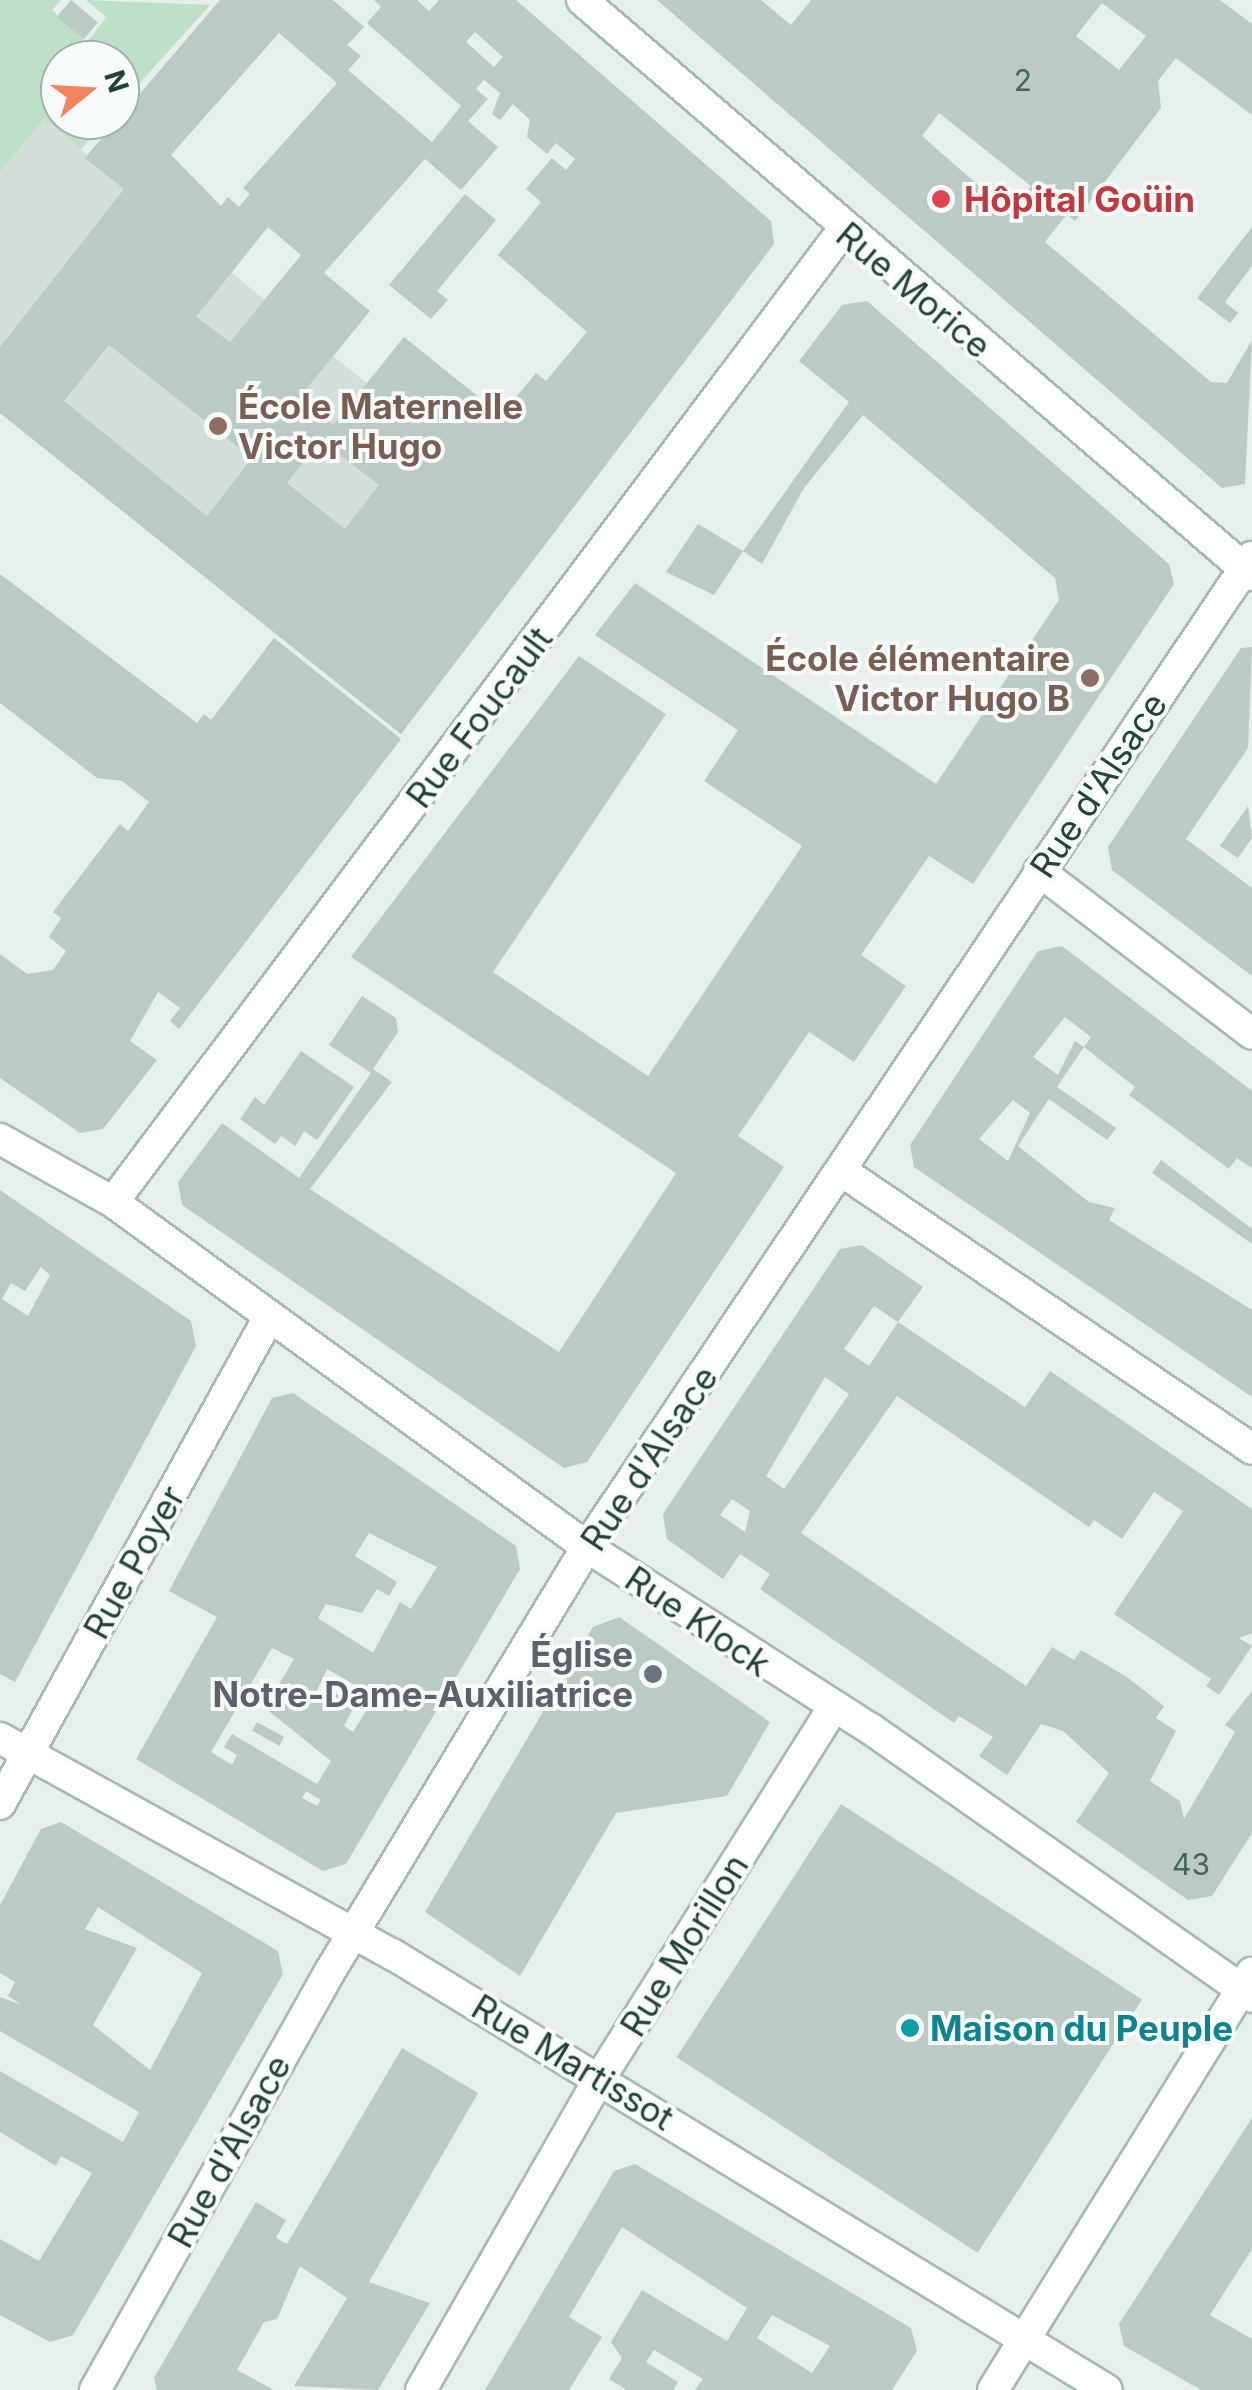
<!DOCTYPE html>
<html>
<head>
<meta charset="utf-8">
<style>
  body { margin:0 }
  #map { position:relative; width:1252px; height:2390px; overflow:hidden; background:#e6efeb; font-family:Inter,sans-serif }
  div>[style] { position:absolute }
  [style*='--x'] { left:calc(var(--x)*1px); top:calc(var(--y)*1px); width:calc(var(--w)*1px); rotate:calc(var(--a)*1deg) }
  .built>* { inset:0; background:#d4dfda }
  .green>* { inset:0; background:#bfe0c8 }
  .building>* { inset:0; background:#bbcac4; transform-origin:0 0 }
  .roads { filter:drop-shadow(2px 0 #a8b8b2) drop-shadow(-2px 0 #a8b8b2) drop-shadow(0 2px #a8b8b2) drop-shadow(0 -2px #a8b8b2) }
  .street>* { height:30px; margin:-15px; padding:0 15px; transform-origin:15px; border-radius:15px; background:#fff }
  .secondary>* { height:30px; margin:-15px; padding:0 15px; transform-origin:15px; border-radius:15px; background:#fff }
  .dots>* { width:28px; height:28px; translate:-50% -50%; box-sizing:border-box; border:5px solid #f7fbf9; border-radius:50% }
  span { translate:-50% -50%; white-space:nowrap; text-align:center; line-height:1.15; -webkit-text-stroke:8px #f7fbf9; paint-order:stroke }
  .number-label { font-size:30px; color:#4a645c }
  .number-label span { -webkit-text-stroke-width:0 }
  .health-label { font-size:35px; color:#be3a42; font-weight:700 }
  .left { translate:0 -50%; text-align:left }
  .street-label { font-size:35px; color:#24423a }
  .education-label { font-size:35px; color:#785e54; font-weight:700 }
  .right { translate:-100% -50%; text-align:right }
  .worship-label { font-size:35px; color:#5b616d; font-weight:700 }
  .culture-label { font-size:35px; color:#0d838f; font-weight:700 }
  .north { position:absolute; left:40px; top:40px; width:100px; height:100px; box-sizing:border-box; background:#f7fbf9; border:2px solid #a3b1ad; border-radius:50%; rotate:72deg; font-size:28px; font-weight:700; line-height:40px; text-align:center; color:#24423a }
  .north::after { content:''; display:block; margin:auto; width:35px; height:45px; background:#f4845f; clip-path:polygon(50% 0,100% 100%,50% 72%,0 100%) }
</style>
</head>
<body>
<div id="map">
  <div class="built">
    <div style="clip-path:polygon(44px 119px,552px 535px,401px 734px,0 413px,0 172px)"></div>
  </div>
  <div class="green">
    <div style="clip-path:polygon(0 0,61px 0,52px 10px,87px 43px,106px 17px,86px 0,210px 5px,120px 105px,120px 60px,60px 60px,60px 120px,107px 120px,81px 149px,44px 119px,0 172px)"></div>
  </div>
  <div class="building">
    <div style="left:71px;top:0;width:35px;height:22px;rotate:40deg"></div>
    <div style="clip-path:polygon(evenodd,220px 0,333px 0,364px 27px,347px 45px,361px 56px,348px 70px,432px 142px,461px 106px,367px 23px,381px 7px,374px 0,417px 0,429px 11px,439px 0,516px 0,771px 221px,774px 244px,401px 734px,0 413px,0 347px,124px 189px,85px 158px,220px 0,475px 32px,503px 57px,494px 67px,466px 42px,475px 32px,220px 0,279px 33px,337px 83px,243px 188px,250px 194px,239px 207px,228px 197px,221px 206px,171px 155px,279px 33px,220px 0,484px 80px,500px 93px,492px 114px,500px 120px,513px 104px,530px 120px,527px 137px,547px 154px,556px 143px,575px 159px,566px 170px,552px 158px,526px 189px,541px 202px,498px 255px,587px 332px,546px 381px,536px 373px,501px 415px,404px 337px,333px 425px,299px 398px,370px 311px,324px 273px,425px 159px,461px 190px,498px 147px,468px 121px,488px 99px,476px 89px,484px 80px,220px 0,268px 227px,301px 255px,230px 342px,196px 317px,268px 227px,220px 0,109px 345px,252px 458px,207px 516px,64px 401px,109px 345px,220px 0,321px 440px,379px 485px,345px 529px,287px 483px,321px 440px)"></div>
    <div style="clip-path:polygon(evenodd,657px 0,761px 0,791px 25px,811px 0,1220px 0,1252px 24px,1252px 115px,1176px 58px,1158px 81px,1161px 108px,1075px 221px,1067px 214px,1045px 242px,1211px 382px,1227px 383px,1252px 340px,1245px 484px,1222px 488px,657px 0,1102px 3px,1146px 36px,1119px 70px,1076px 36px,1102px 3px,657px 0,939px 113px,1031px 186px,1010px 213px,922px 136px,939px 113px)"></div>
    <div style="clip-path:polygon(465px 194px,496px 220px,437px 291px,448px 300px,431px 319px,389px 285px)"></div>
    <div style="clip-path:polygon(1252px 227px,1252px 266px,1225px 302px,1238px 313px,1230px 323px,1197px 298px)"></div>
    <div style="clip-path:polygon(867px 301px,1169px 564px,1174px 584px,973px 884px,929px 856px,861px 955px,906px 986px,854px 1062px,809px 1032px,738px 1136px,784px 1167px,587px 1462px,564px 1468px,182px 1205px,178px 1182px,222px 1123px,299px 1178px,371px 1073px,329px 1045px,362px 996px,396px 1018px,398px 1032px,373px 1069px,392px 1082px,310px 1189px,559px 1352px,676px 1173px,351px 957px,579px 656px,666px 714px,493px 972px,648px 1076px,802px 846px,704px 781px,738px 730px,595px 635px,635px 583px,936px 784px,1059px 600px,1055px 578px,863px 415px,804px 488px,762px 564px,743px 551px,849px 402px,799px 361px,842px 305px)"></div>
    <div style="clip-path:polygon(698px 524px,743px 551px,714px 595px,666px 572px)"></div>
    <div style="clip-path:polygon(0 574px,197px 723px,204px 714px,211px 720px,274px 638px,401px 739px,179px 1029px,170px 1021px,180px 1008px,158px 992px,130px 1041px,157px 1060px,103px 1129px,80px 1133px,0 1078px,0 954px,27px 974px,53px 970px,66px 951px,49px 937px,61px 918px,53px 912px,120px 824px,128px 831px,149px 802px,122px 781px,97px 778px,0 703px)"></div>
    <div style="clip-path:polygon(1252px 647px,1248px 748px,1186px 839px,1252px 888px,1252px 976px,1112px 870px,1108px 847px,1241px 648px)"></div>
    <div style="clip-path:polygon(1248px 806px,1252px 838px,1238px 858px,1220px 846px)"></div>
    <div style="clip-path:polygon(evenodd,1062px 946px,1252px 1091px,1252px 1168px,1237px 1158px,1229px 1169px,1129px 1095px,1135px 1087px,1084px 1047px,1057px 1087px,1116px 1128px,1107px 1140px,1049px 1099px,1018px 1146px,1089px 1202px,1115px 1208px,1109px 1220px,1252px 1310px,1252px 1397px,914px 1167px,910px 1145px,1038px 951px,1062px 946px,1065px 1017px,1091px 1037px,1084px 1047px,1075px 1041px,1058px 1075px,1033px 1057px,1065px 1017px,1062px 946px,1013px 1100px,1030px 1113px,1008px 1161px,979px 1139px,1013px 1100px)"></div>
    <div style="clip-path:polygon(301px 1051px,354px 1087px,317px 1140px,304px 1131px,295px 1146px,281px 1136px,275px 1144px,240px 1119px,255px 1097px,264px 1105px)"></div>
    <div style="clip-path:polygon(1161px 1160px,1252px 1229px,1252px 1244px,1152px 1173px)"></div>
    <div style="clip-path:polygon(evenodd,0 1190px,191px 1321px,196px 1346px,15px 1682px,0 1674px,0 1190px,41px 1267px,50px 1275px,28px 1316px,2px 1299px,11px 1283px,25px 1291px,41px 1267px)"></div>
    <div style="clip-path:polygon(evenodd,862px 1245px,923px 1287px,898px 1322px,1025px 1407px,1050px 1371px,1252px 1509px,1252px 1633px,1239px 1638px,1252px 1646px,1219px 1695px,1206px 1686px,1211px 1679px,1114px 1614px,1183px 1511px,1154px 1492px,1122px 1539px,1094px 1520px,1089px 1527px,897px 1396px,801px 1533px,1026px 1686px,1052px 1647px,1074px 1660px,1081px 1650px,1127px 1677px,1164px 1706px,1156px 1718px,1176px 1731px,1150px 1781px,1180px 1801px,1184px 1819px,1235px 1732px,1225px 1725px,1252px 1691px,1252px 1833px,1212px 1896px,1188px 1900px,1076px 1822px,1109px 1773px,1063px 1731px,1041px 1724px,1007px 1775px,979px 1756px,993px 1737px,959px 1716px,954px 1723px,760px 1589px,770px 1574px,740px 1554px,723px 1579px,667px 1539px,663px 1514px,840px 1249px,862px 1245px,874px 1306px,898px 1322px,869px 1366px,844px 1349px,874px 1306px,862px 1245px,825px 1377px,849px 1394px,784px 1489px,766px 1476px,825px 1377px,862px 1245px,732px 1499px,750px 1511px,745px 1532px,720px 1515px,732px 1499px)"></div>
    <div style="clip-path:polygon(evenodd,293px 1393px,516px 1546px,520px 1569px,346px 1864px,323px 1871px,136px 1759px,217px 1617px,169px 1591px,272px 1398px,293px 1393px,369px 1533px,437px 1567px,411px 1609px,400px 1602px,373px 1653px,318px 1618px,326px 1604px,362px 1613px,377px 1589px,389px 1596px,397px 1582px,355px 1556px,369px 1533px,293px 1393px,272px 1648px,294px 1659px,265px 1708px,331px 1761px,317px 1784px,232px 1734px,224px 1747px,237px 1755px,232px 1765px,211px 1752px,272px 1648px,293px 1393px,327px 1669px,360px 1688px,355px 1705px,366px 1711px,353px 1732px,344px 1726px,355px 1705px,335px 1693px,327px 1706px,313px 1699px,327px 1669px,293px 1393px,306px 1791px,321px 1800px,317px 1806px,302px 1798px,306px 1791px)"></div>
    <div style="clip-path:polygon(619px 1617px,770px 1722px,727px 1796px,616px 1813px,520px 1976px,425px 1912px,593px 1627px)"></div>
    <div style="left:257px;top:1722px;width:31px;height:10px;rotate:29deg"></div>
    <div style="left:841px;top:1804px;width:359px;height:302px;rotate:33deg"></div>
    <div style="clip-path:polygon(evenodd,61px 1822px,278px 1951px,283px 1974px,73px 2335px,50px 2342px,0 2315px,0 2239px,39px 2261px,92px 2173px,61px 2156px,56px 2166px,0 2132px,0 2071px,123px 2142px,139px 2112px,0 2031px,0 1997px,22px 2005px,8px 1996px,15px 1982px,0 1973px,0 1905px,41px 1829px,61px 1822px,98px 1907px,202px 1973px,150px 2070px,93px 2025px,137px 1948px,85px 1929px,98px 1907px)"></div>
    <div style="clip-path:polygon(402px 2048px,478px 2093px,369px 2282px,430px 2303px,378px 2390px,294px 2386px,347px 2298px,300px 2266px,277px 2319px,264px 2322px,237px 2370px,274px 2390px,157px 2390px,154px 2378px,256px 2202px,286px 2220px,276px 2238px,287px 2244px)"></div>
    <div style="clip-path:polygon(1252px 2118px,1252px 2249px,1210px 2315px,1252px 2339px,1252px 2390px,1201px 2390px,1124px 2346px,1119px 2324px)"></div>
    <div style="clip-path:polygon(evenodd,635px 2164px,911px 2328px,917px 2351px,892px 2390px,695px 2390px,703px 2379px,654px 2350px,646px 2362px,678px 2382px,674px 2390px,627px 2390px,609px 2379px,622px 2358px,611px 2342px,642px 2290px,727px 2341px,747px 2308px,622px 2227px,569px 2317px,602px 2337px,569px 2390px,485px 2390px,614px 2171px,635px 2164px,772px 2315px,830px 2346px,812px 2373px,757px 2338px,772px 2315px)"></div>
  </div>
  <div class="roads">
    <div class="street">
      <div style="--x:582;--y:0;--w:883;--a:40.64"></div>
      <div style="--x:1039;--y:871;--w:268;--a:37.4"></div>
      <div style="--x:0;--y:1139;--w:129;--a:29.1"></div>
      <div style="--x:113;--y:1202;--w:586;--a:36.05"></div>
      <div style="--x:587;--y:1547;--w:337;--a:32.7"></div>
      <div style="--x:871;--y:1729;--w:466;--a:35.1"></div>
      <div style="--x:846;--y:1174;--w:490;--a:34.1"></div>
      <div style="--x:113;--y:1202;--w:1216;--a:-53.09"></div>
      <div style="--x:0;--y:1738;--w:448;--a:28.9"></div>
      <div style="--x:392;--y:1954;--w:837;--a:31.37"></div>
      <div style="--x:0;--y:1804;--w:554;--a:-61.08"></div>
      <div style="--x:95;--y:2390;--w:478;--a:-60.7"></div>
      <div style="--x:329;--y:1973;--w:498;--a:-58.8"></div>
      <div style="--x:587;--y:1547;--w:1193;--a:-56.11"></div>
      <div style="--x:421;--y:2390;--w:360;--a:-60.2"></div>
      <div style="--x:600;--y:2078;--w:435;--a:-57.8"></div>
    </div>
    <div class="secondary">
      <div style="--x:993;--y:2390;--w:491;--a:-58.2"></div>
    </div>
  </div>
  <div class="dots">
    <div style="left:941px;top:199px;background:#e0444e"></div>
    <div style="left:218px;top:426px;background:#8d6e63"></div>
    <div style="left:1090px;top:678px;background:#8d6e63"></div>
    <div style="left:653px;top:1674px;background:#6b7280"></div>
    <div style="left:910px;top:2028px;background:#0f9aa8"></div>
  </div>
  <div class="number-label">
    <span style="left:1023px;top:80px">2</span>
    <span style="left:1191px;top:1864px">43</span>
  </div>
  <div class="health-label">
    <span class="left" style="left:964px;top:199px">Hôpital Goüin</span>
  </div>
  <div class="street-label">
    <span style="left:914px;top:290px;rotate:40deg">Rue Morice</span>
    <span style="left:479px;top:717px;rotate:-53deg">Rue Foucault</span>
    <span style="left:1098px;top:785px;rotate:-56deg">Rue d'Alsace</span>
    <span style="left:649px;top:1458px;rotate:-56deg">Rue d'Alsace</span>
    <span style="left:134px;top:1562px;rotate:-61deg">Rue Poyer</span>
    <span style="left:698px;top:1621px;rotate:34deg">Rue Klock</span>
    <span style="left:684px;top:1945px;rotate:-58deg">Rue Morillon</span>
    <span style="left:573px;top:2062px;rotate:31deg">Rue Martissot</span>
    <span style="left:229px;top:2151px;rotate:-61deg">Rue d'Alsace</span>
  </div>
  <div class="education-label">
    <span class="left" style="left:238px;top:426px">École Maternelle<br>Victor Hugo</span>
    <span class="right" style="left:1070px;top:678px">École élémentaire<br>Victor Hugo B</span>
  </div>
  <div class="worship-label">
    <span class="right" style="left:633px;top:1674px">Église<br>Notre-Dame-Auxiliatrice</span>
  </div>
  <div class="culture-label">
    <span class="left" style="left:930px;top:2028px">Maison du Peuple</span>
  </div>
  <div class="north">N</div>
</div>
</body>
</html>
